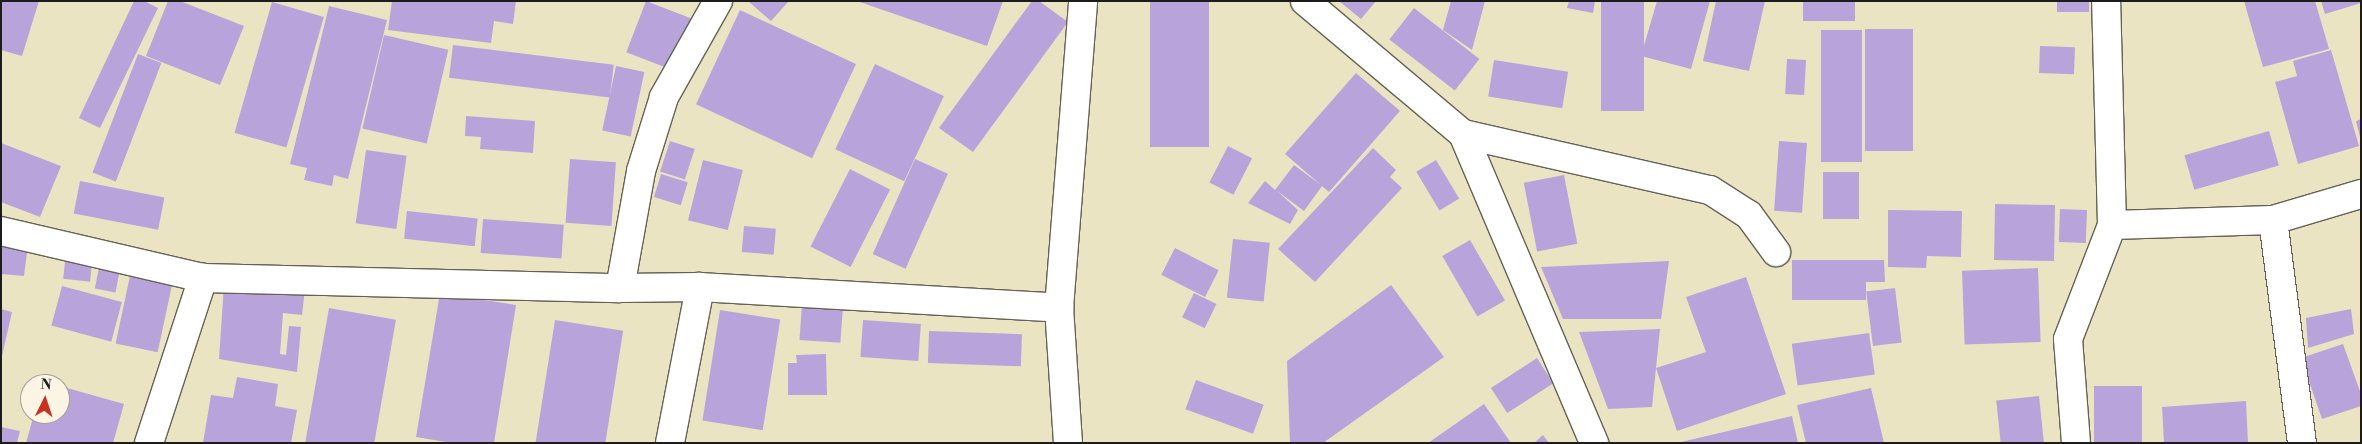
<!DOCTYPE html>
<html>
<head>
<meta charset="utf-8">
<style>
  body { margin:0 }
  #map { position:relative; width:2362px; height:444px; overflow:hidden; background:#ebe4c3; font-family:"Libre Bodoni",serif }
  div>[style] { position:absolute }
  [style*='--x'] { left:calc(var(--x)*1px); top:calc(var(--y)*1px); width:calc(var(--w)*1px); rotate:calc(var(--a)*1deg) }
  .building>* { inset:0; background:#b8a4da; transform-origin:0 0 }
  .roads { filter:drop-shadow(1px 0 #646256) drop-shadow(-1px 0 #646256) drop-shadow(0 1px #646256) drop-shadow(0 -1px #646256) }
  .street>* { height:28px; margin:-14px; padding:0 14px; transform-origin:14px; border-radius:14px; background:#fff }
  span { translate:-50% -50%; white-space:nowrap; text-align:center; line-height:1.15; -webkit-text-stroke:4.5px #fcf5e5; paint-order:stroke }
  .frame { position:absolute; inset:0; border:2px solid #1c1c1c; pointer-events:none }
  .north { position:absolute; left:20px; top:374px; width:50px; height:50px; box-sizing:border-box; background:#fcf5e5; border:1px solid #a29e95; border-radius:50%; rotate:4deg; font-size:14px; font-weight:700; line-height:20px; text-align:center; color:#1c1c1c }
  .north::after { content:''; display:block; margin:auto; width:18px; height:22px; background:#c8321e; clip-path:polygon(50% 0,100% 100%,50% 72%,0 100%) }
</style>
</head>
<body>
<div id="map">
  <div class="building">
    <div style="clip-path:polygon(1px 1px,39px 1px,22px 56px,1px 50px)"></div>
    <div style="clip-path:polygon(134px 1px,144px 1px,158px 8px,100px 128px,79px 118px)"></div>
    <div style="clip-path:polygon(168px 1px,180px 1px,244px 26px,220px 85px,146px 56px)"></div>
    <div style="clip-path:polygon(392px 1px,516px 1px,513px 24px,494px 21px,491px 43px,388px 30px)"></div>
    <div style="left:646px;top:1px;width:48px;height:55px;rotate:21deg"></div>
    <div style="clip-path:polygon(748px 1px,789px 1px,771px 21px)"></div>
    <div style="clip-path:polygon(857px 1px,1003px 1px,987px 46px)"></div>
    <div style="clip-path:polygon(1032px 1px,1039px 1px,1068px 22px,973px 152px,939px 128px)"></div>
    <div style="left:1150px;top:1px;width:59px;height:146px"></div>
    <div style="clip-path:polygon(1339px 1px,1376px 1px,1361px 19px)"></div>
    <div style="clip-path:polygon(1451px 1px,1485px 1px,1472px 50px,1443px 30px)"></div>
    <div style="clip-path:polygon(1569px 1px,1595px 1px,1593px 13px,1567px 8px)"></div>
    <div style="left:1601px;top:1px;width:43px;height:110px"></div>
    <div style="clip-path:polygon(1657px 1px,1710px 1px,1691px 69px,1641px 56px)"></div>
    <div style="clip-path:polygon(1716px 1px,1765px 1px,1749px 71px,1703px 61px)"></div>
    <div style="left:1803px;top:1px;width:52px;height:20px"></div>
    <div style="left:2057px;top:1px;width:32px;height:11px"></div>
    <div style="clip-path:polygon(2244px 1px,2315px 1px,2329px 49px,2263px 67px)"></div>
    <div style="clip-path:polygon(2321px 1px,2361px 1px,2361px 3px,2325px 14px)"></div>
    <div style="left:272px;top:2px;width:54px;height:136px;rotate:16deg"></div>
    <div style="clip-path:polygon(329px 6px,387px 20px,348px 179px,334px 175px,332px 186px,304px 180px,307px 168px,290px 164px)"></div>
    <div style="left:1414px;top:8px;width:83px;height:40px;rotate:38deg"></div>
    <div style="left:740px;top:10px;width:128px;height:104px;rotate:25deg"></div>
    <div style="left:1865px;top:29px;width:48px;height:122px"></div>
    <div style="left:1821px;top:30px;width:41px;height:132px"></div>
    <div style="left:384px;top:35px;width:66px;height:96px;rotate:13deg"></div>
    <div style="left:453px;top:45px;width:162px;height:33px;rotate:7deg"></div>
    <div style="left:2040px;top:46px;width:35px;height:27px;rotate:2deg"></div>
    <div style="clip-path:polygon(2331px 50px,2359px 146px,2298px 164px,2275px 82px,2297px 76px,2293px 61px)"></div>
    <div style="left:138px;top:54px;width:25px;height:127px;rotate:21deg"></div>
    <div style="left:1787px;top:59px;width:19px;height:35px;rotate:3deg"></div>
    <div style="left:1494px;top:60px;width:75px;height:37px;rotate:9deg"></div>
    <div style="left:875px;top:64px;width:76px;height:94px;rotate:25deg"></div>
    <div style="left:616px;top:66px;width:29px;height:66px;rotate:12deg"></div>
    <div style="clip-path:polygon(1356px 73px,1400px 111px,1329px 192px,1322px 186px,1304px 211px,1277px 191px,1298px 210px,1290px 224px,1248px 203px,1265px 181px,1275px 190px,1294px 165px,1321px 185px,1285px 154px)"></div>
    <div style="clip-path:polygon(466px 116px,535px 121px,533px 153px,480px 149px,481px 137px,465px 136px)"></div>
    <div style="clip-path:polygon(2361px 119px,2361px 137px,2360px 137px,2356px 121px)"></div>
    <div style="left:2269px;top:131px;width:36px;height:88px;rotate:74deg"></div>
    <div style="left:670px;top:141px;width:26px;height:32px;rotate:18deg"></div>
    <div style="left:1779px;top:141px;width:28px;height:70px;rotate:4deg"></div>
    <div style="clip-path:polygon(1px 143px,61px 166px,40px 217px,1px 202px)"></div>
    <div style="left:1228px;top:146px;width:27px;height:41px;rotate:27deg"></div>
    <div style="clip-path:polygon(1373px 148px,1396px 170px,1390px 177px,1402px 188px,1315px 282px,1278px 249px)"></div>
    <div style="left:366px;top:150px;width:41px;height:74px;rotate:8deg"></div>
    <div style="left:570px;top:159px;width:46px;height:64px;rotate:4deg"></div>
    <div style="left:915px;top:159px;width:36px;height:104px;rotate:24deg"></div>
    <div style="left:703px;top:160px;width:41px;height:62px;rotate:14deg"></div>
    <div style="left:1436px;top:160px;width:45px;height:23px;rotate:59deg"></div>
    <div style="left:850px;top:169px;width:45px;height:87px;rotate:27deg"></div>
    <div style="left:1823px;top:172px;width:36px;height:47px"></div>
    <div style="left:661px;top:174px;width:28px;height:24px;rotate:17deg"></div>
    <div style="left:1564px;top:175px;width:70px;height:41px;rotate:79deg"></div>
    <div style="left:80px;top:181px;width:86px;height:33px;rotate:11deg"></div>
    <div style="left:1995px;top:204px;width:60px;height:56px;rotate:1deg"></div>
    <div style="left:2060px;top:209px;width:27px;height:33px;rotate:2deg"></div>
    <div style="clip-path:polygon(1888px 210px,1962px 211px,1961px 257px,1927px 256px,1926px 268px,1888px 267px)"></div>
    <div style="left:407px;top:211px;width:71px;height:28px;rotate:6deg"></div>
    <div style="left:483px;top:219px;width:81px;height:34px;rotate:4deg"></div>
    <div style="left:744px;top:226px;width:32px;height:26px;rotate:5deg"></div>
    <div style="left:1233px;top:239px;width:37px;height:59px;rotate:6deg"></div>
    <div style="left:1470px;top:240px;width:70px;height:32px;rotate:60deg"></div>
    <div style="clip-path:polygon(1px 241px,28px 245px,24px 276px,1px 274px)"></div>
    <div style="left:1175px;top:248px;width:49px;height:30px;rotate:27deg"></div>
    <div style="left:66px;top:252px;width:27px;height:27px;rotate:6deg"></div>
    <div style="clip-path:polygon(1792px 260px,1884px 260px,1885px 282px,1866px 282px,1866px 300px,1792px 300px)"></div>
    <div style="clip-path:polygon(1669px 261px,1661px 319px,1563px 319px,1541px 267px)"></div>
    <div style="left:100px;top:262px;width:21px;height:27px;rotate:11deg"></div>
    <div style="left:2038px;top:268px;width:74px;height:76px;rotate:88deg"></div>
    <div style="left:131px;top:271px;width:43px;height:74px;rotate:12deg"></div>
    <div style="clip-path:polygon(1746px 277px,1786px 394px,1677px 431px,1656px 368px,1706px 352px,1686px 297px)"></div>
    <div style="clip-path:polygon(224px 285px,305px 289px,302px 315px,283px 313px,280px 354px,286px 355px,289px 326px,301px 327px,297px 372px,219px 359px)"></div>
    <div style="clip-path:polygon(1391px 285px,1444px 357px,1323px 443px,1290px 443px,1287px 361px)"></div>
    <div style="left:62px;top:286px;width:62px;height:41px;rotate:15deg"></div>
    <div style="left:1895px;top:288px;width:55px;height:29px;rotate:83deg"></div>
    <div style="clip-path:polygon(440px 293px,516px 305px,494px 443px,452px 443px,416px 437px)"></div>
    <div style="left:1194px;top:293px;width:25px;height:27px;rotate:26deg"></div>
    <div style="left:802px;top:304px;width:41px;height:36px;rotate:4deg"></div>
    <div style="left:329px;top:308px;width:68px;height:137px;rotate:10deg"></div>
    <div style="clip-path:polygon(1px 309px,12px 312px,2px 356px,1px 356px)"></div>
    <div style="clip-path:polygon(2351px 309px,2354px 334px,2308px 348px,2306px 318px)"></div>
    <div style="left:720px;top:310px;width:61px;height:112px;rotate:9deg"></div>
    <div style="left:555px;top:320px;width:69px;height:125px;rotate:9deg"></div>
    <div style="left:863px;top:320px;width:58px;height:37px;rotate:4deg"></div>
    <div style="clip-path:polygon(1660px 329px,1652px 407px,1608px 409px,1579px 332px)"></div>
    <div style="left:929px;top:331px;width:93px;height:32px;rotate:2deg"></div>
    <div style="left:1869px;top:333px;width:42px;height:78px;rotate:82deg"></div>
    <div style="clip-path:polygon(2343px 344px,2361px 394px,2361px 406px,2322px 419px,2301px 358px)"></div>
    <div style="clip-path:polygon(826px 354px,827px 395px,788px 395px,788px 363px,797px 363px,796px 355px)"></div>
    <div style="left:1537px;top:358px;width:30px;height:55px;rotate:57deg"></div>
    <div style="clip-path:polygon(237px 377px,278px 384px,275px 406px,297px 410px,291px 443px,203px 443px,211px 395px,233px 398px)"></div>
    <div style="left:1196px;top:380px;width:72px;height:31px;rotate:20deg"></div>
    <div style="clip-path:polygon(60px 386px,124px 404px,113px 443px,26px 443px,34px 414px,60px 414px)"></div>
    <div style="left:2094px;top:386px;width:48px;height:57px"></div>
    <div style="clip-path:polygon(1871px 388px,1884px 443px,1806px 443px,1797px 405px)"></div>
    <div style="left:2039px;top:396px;width:47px;height:43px;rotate:84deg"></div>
    <div style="clip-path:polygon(2246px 401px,2248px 443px,2164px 443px,2162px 407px)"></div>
    <div style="clip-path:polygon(1484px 404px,1511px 443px,1428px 443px)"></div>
    <div style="clip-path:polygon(1792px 416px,1798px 443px,1681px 443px,1681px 442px)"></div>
    <div style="clip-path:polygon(1px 427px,20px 431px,17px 443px,1px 443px)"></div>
    <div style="clip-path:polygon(1543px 435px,1549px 443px,1534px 443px)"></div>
  </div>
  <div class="roads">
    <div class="street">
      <div style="--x:1305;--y:1;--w:207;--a:40.1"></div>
      <div style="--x:1463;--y:134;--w:336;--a:67"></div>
      <div style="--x:1463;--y:134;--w:253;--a:12.8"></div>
      <div style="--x:1710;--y:190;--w:46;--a:32.7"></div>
      <div style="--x:1749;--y:215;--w:46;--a:53.9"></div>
      <div style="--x:2273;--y:220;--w:225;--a:82.6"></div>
      <div style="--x:2112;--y:225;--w:161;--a:-1.8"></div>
      <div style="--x:2273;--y:220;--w:92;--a:-16.5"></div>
      <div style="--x:1;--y:231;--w:207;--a:13.1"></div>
      <div style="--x:203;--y:278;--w:417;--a:1.4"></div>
      <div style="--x:620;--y:288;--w:80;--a:-0.7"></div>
      <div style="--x:700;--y:287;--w:360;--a:3.3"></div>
      <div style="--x:620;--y:288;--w:119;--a:-79.8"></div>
      <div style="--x:641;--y:171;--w:77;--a:-72.7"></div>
      <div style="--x:664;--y:97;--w:110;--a:-60.6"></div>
      <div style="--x:149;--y:443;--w:174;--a:-71.9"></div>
      <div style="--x:670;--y:443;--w:159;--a:-79.1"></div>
      <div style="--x:1068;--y:443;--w:135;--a:-93.8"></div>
      <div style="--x:1059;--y:308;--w:308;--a:-85.5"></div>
      <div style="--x:2076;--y:443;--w:104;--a:-94.4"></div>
      <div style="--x:2068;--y:339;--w:122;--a:-68.9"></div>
      <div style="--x:2112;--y:225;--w:224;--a:-91.5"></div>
    </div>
  </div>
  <div class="frame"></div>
  <div class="north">N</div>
</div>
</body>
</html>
